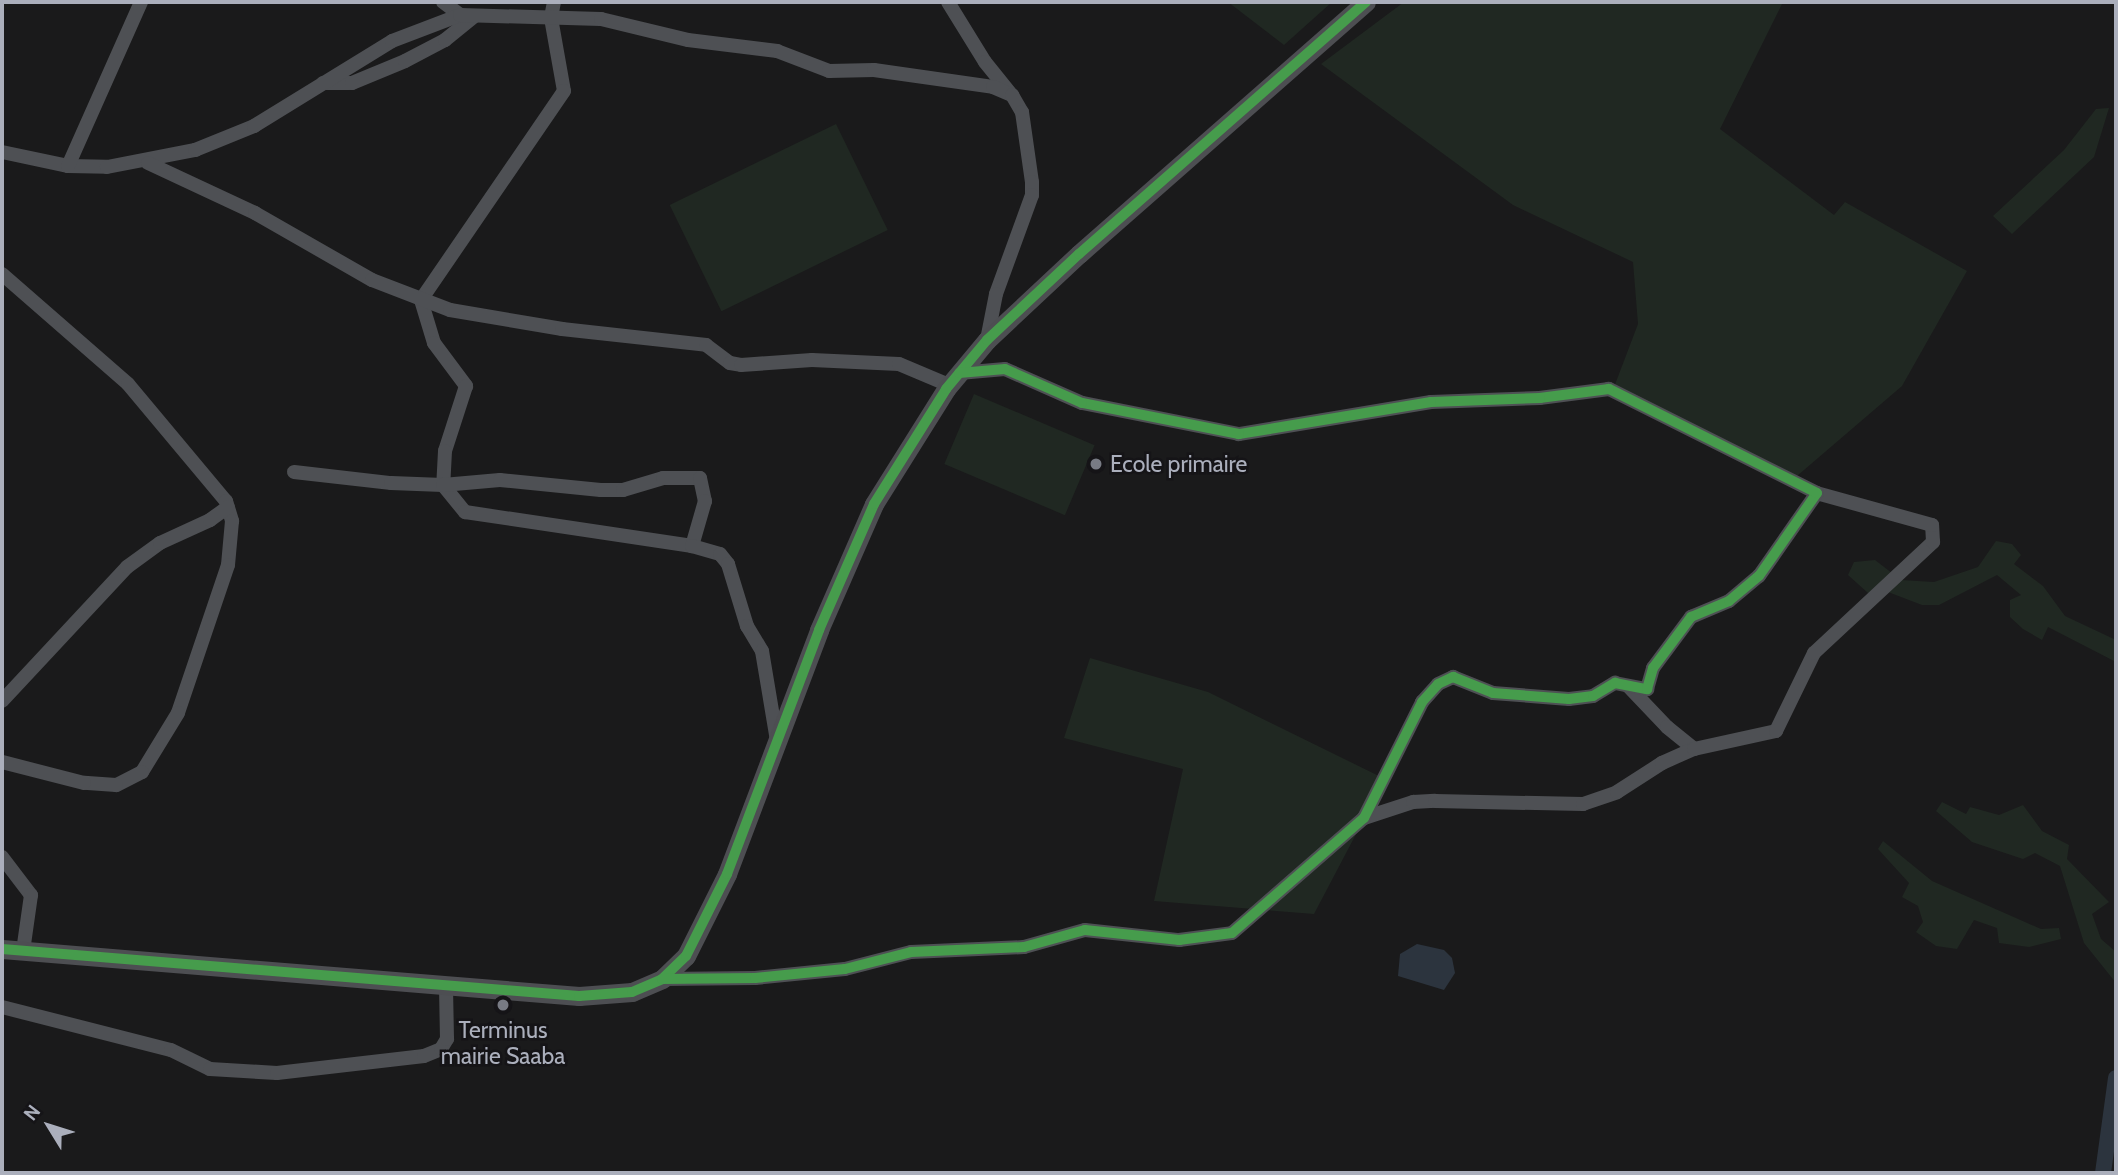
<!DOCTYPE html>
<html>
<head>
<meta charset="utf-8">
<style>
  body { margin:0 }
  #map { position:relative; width:2118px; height:1175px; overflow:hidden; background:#1a1a1b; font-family:Cabin,sans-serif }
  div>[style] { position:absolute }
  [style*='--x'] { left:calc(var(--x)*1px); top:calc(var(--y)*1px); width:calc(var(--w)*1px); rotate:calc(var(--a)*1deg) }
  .green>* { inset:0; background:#202822; transform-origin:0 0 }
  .water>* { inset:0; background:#2c343e }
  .canal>* { height:16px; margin:-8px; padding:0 8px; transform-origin:8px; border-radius:8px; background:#2c343e }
  .street>* { height:14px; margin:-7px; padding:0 7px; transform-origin:7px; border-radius:7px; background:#4e5054 }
  .secondary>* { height:19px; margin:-9.5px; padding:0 9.5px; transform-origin:9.5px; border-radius:9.5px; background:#4d4e52 }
  .cycleway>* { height:10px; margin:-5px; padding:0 5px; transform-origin:5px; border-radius:5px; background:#469c4c }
  .dots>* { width:19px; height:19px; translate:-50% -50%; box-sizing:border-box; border:4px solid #151417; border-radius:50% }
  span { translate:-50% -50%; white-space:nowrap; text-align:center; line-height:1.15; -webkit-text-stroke:5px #151417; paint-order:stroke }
  .poi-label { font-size:23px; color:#abafbc }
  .left { translate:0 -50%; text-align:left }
  .frame { position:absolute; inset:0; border:4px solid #abafbc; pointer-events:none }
  .north { position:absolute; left:14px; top:1091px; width:70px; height:70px; -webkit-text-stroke:5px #151417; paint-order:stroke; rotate:308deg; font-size:19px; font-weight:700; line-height:28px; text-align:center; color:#abafbc }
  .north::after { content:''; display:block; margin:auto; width:24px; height:32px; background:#abafbc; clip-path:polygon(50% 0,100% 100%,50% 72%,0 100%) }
</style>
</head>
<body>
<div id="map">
  <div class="green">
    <div style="clip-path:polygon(1228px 2px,1332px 2px,1284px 45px)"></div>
    <div style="clip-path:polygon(1404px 2px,1783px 2px,1720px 129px,1834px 215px,1845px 202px,1967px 271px,1902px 386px,1790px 482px,1611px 395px,1638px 324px,1633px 262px,1513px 205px,1321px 64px)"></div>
    <div style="clip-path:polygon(2109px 108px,2094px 157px,2012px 234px,1993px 216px,2064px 150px,2096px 109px)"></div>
    <div style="left:836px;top:124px;width:118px;height:185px;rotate:64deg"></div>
    <div style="left:974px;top:394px;width:131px;height:76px;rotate:23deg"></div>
    <div style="clip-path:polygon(1996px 541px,2012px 544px,2021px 555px,2014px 564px,2043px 586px,2065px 616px,2116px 640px,2116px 662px,2048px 627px,2042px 640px,2023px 629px,2010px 617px,2010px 600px,2021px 595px,1997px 575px,1939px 605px,1922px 605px,1888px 592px,1868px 593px,1848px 575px,1854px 562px,1875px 560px,1901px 580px,1934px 582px,1978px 567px)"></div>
    <div style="clip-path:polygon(1090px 658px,1208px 692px,1385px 779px,1314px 914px,1154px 901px,1183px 769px,1064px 738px)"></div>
    <div style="clip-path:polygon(1942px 802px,1966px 814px,1970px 807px,1999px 815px,2023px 805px,2042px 831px,2069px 845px,2067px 859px,2109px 902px,2092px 914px,2101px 939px,2116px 952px,2116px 983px,2084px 943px,2060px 866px,2035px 853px,2023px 859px,1972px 842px,1936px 811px)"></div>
    <div style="clip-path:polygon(1883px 841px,1932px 881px,2041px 929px,2059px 928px,2061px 939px,2029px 947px,1999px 943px,1997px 928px,1974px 920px,1957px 949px,1936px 946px,1916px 932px,1923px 922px,1918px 906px,1902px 897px,1909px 883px,1878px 849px)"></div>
  </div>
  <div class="water">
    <div style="clip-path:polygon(1417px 944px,1444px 950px,1452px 958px,1455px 973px,1444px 990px,1398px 976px,1400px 954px)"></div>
  </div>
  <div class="canal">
    <div style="--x:2103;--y:1173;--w:96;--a:-82.2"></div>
  </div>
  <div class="street">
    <div style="--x:443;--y:2;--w:21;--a:37"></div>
    <div style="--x:554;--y:2;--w:16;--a:101"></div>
    <div style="--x:551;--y:18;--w:74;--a:79.9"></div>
    <div style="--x:564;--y:91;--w:253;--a:124.4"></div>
    <div style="--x:421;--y:300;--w:45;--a:73.2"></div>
    <div style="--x:434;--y:343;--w:54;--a:53.3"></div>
    <div style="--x:466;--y:386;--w:68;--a:107.9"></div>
    <div style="--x:445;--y:451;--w:34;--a:93"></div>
    <div style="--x:443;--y:485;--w:35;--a:51"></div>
    <div style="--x:465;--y:512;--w:230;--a:8.5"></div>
    <div style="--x:948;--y:2;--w:70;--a:58.3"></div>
    <div style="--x:985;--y:62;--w:40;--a:51"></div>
    <div style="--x:323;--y:83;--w:29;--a:0"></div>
    <div style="--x:352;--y:83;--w:57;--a:-22.5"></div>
    <div style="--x:405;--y:61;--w:45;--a:-27.7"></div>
    <div style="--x:445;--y:40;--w:38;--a:-39"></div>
    <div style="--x:2;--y:152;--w:67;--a:12"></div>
    <div style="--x:68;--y:166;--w:39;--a:1"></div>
    <div style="--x:107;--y:167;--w:90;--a:-10.9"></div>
    <div style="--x:195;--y:150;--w:64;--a:-22.1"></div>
    <div style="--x:254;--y:126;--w:162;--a:-31.6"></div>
    <div style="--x:392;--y:41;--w:73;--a:-20.9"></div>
    <div style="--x:460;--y:15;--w:141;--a:1.6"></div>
    <div style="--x:601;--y:19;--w:89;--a:13.6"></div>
    <div style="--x:688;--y:40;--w:90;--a:7"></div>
    <div style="--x:777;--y:51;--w:56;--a:21"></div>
    <div style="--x:829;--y:71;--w:45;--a:-1.3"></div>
    <div style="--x:874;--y:70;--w:120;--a:8.1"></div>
    <div style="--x:993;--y:87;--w:21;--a:23"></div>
    <div style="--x:1012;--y:95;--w:20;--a:60"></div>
    <div style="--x:1022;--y:112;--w:71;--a:81.9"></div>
    <div style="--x:1032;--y:182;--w:13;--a:90"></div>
    <div style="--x:1032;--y:195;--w:105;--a:110"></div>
    <div style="--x:996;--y:294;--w:47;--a:101.1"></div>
    <div style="--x:148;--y:163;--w:118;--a:25"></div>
    <div style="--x:255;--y:213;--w:135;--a:29.8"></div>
    <div style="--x:372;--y:280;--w:84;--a:21"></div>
    <div style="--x:450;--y:310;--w:114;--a:9.6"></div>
    <div style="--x:562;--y:329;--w:145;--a:6.3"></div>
    <div style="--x:706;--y:345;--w:30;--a:37"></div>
    <div style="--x:730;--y:363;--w:11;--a:10"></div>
    <div style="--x:741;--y:365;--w:71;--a:-4"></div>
    <div style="--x:812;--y:360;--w:87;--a:2.6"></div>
    <div style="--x:899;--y:364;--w:54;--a:22.8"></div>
    <div style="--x:68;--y:166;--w:180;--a:-66"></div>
    <div style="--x:2;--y:274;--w:167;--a:41.1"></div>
    <div style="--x:128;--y:384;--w:153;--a:50.1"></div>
    <div style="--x:226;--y:501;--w:21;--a:73"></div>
    <div style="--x:232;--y:521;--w:44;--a:95.2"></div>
    <div style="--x:228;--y:565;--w:156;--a:108.7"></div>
    <div style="--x:178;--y:713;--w:69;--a:121.4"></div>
    <div style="--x:142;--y:772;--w:29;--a:153"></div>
    <div style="--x:116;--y:785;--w:32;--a:-176"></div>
    <div style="--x:84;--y:783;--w:85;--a:-165.6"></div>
    <div style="--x:294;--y:472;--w:98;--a:6.5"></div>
    <div style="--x:391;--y:483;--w:52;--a:2.2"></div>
    <div style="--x:443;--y:485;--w:57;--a:-5"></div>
    <div style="--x:500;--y:480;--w:101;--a:5.7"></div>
    <div style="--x:601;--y:490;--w:22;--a:0"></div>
    <div style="--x:623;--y:490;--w:42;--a:-16.7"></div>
    <div style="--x:663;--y:478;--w:37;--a:0"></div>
    <div style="--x:700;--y:478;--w:24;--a:78"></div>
    <div style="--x:705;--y:501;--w:47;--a:106.1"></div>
    <div style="--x:692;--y:546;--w:29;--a:16"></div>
    <div style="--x:720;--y:554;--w:13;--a:51"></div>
    <div style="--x:728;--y:564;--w:65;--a:73"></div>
    <div style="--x:747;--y:626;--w:29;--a:59"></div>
    <div style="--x:762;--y:651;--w:91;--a:80.5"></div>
    <div style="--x:1628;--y:686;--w:57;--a:46.4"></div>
    <div style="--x:1667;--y:727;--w:35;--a:39"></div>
    <div style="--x:2;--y:701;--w:183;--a:-47"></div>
    <div style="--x:127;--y:567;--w:41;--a:-36"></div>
    <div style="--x:160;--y:543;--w:55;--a:-24.7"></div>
    <div style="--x:210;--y:520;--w:22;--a:-36"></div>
    <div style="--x:1364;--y:818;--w:52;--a:-18.1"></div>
    <div style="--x:1413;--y:802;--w:22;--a:-3"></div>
    <div style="--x:1435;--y:801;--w:148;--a:1.2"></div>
    <div style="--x:1583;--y:804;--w:36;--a:-19"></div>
    <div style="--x:1617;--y:792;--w:54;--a:-32.8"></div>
    <div style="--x:1662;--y:763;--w:35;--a:-24"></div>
    <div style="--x:1694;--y:749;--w:84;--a:-12.4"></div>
    <div style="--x:1776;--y:731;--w:87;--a:-64"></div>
    <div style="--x:1814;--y:653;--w:163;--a:-43"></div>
    <div style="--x:1933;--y:542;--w:17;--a:-93"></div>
    <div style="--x:1932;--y:525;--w:119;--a:-164.5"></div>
    <div style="--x:2;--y:857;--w:48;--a:52.7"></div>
    <div style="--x:31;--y:895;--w:57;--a:98.1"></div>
    <div style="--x:662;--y:979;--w:93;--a:-0.6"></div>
    <div style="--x:755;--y:978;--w:90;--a:-5.7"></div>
    <div style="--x:845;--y:969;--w:68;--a:-14.4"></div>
    <div style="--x:911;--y:952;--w:113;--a:-2.5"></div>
    <div style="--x:1024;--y:947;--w:63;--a:-15.6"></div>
    <div style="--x:1085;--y:930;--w:95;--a:6.1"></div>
    <div style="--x:1179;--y:940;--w:53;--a:-7.5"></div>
    <div style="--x:1232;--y:933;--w:175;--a:-41.1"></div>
    <div style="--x:1364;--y:818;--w:130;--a:-63.4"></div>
    <div style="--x:1422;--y:702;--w:24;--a:-48"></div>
    <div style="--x:1438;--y:684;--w:17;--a:-25"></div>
    <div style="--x:1453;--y:677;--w:43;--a:21.8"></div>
    <div style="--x:1493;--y:693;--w:76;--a:4.5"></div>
    <div style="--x:1569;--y:699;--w:24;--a:-7"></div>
    <div style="--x:1593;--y:696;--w:26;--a:-31"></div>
    <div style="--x:1615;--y:683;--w:33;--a:11"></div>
    <div style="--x:1647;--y:689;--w:22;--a:-74"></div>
    <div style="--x:1653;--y:668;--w:64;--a:-53.3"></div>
    <div style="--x:1691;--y:617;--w:41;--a:-22.8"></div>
    <div style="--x:1729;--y:601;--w:39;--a:-40"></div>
    <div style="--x:1759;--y:576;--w:101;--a:-55.1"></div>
    <div style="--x:1817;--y:493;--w:233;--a:-153.4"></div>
    <div style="--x:1609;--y:389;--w:70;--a:172.6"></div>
    <div style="--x:1540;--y:398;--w:109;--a:177.9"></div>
    <div style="--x:1431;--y:402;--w:195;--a:170.5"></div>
    <div style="--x:1239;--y:434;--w:160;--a:-168.8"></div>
    <div style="--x:1082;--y:403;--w:84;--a:-156.2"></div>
    <div style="--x:1005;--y:369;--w:46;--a:175"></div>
    <div style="--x:2;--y:1007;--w:174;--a:14.3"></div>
    <div style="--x:171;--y:1050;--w:43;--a:26"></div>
    <div style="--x:210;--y:1069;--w:67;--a:3.4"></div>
    <div style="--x:277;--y:1073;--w:148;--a:-6.6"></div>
    <div style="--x:424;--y:1056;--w:18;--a:-22"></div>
    <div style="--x:441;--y:1049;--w:12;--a:-59"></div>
    <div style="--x:447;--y:1039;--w:54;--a:-91.1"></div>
  </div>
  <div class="secondary">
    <div style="--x:2;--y:949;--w:579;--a:4.66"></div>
    <div style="--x:579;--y:996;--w:53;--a:-4.3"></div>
    <div style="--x:632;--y:992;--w:33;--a:-23"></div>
    <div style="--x:662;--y:979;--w:33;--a:-44"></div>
    <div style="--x:686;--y:956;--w:92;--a:-63.4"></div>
    <div style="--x:727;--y:874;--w:261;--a:-69.3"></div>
    <div style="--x:819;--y:630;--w:137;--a:-66.4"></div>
    <div style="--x:874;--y:504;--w:136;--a:-57.9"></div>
    <div style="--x:946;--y:389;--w:64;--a:-50.1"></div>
    <div style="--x:987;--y:340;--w:126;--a:-43.1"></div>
    <div style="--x:1079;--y:254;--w:382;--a:-41.3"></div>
  </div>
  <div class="cycleway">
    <div style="--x:2;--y:949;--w:579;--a:4.66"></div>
    <div style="--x:579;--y:996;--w:53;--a:-4.3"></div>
    <div style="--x:632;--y:992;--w:33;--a:-23"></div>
    <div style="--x:662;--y:979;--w:33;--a:-44"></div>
    <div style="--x:686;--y:956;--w:92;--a:-63.4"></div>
    <div style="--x:727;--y:874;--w:261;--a:-69.3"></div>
    <div style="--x:819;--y:630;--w:137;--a:-66.4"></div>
    <div style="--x:874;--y:504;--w:136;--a:-57.9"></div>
    <div style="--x:946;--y:389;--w:64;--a:-50.1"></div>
    <div style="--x:987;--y:340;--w:126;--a:-43.1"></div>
    <div style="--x:1079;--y:254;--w:382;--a:-41.3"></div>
    <div style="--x:662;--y:979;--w:93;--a:-0.6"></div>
    <div style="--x:755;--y:978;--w:90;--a:-5.7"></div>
    <div style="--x:845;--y:969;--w:68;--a:-14.4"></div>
    <div style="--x:911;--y:952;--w:113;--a:-2.5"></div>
    <div style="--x:1024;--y:947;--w:63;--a:-15.6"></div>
    <div style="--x:1085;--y:930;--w:95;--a:6.1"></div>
    <div style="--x:1179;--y:940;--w:53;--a:-7.5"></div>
    <div style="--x:1232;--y:933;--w:175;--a:-41.1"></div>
    <div style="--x:1364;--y:818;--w:130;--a:-63.4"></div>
    <div style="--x:1422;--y:702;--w:24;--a:-48"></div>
    <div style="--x:1438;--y:684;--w:17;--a:-25"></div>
    <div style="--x:1453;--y:677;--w:43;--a:21.8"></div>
    <div style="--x:1493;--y:693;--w:76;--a:4.5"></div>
    <div style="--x:1569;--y:699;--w:24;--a:-7"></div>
    <div style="--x:1593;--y:696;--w:26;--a:-31"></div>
    <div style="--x:1615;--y:683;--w:33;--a:11"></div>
    <div style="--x:1647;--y:689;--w:22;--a:-74"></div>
    <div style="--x:1653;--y:668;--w:64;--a:-53.3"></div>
    <div style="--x:1691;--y:617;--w:41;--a:-22.8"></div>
    <div style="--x:1729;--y:601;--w:39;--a:-40"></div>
    <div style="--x:1759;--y:576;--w:101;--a:-55.1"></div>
    <div style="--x:1817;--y:493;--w:233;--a:-153.4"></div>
    <div style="--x:1609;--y:389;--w:70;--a:172.6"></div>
    <div style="--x:1540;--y:398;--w:109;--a:177.9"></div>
    <div style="--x:1431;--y:402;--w:195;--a:170.5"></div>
    <div style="--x:1239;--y:434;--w:160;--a:-168.8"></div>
    <div style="--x:1082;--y:403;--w:84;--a:-156.2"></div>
    <div style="--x:1005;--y:369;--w:46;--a:175"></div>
  </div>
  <div class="dots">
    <div style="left:1096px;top:464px;background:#787b84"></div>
    <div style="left:503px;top:1005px;background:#787b84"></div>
  </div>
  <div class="poi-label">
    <span class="left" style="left:1110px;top:464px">Ecole primaire</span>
    <span style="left:503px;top:1043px">Terminus<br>mairie Saaba</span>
  </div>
  <div class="frame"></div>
  <div class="north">N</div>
</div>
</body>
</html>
